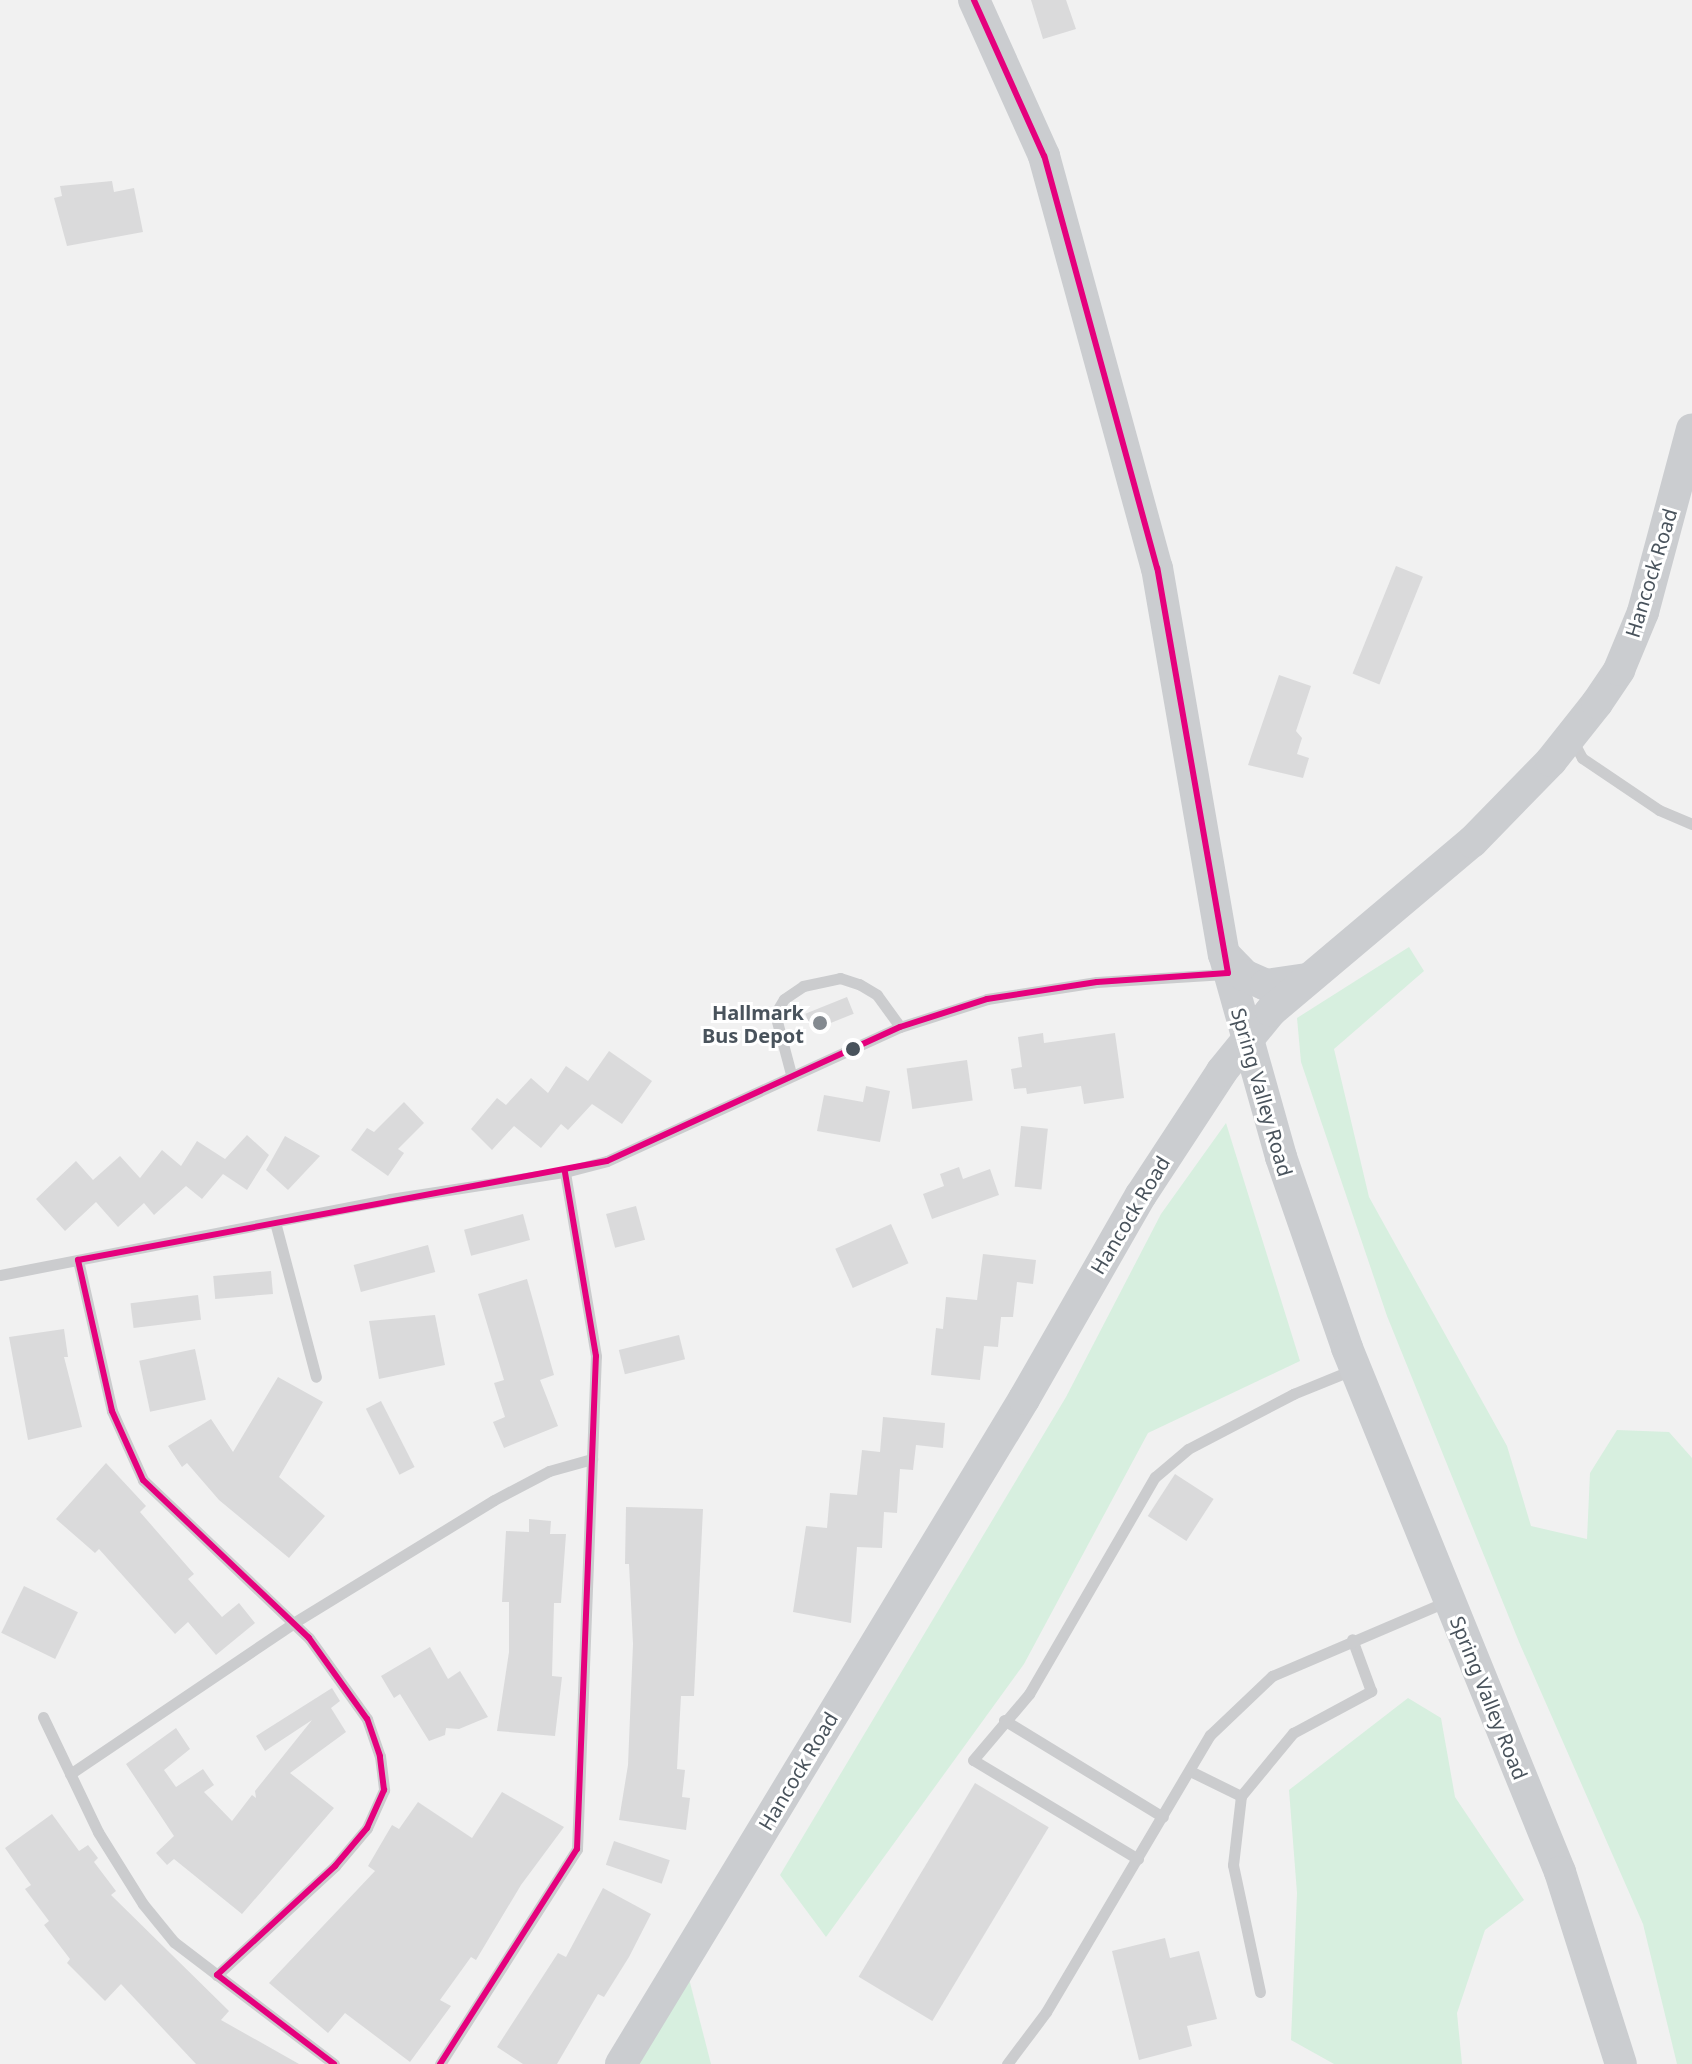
<!DOCTYPE html>
<html>
<head>
<meta charset="utf-8">
<style>
  body { margin:0 }
  #map { position:relative; width:1692px; height:2064px; overflow:hidden; background:#f1f1f1; font-family:"Noto Sans",sans-serif }
  div>[style] { position:absolute }
  [style*='--x'] { left:calc(var(--x)*1px); top:calc(var(--y)*1px); width:calc(var(--w)*1px); rotate:calc(var(--a)*1deg) }
  .green>* { inset:0; background:#d7efdf }
  .building>* { inset:0; background:#dadadb; transform-origin:0 0 }
  .lane>* { height:11px; margin:-5.5px; padding:0 5.5px; transform-origin:5.5px; border-radius:5.5px; background:#cbccce }
  .secondary>* { height:32px; margin:-16px; padding:0 16px; transform-origin:16px; border-radius:16px; background:#cbcdd0 }
  .bus-1>* { height:6px; margin:-3px; padding:0 3px; transform-origin:3px; border-radius:3px; background:#e5007d }
  .dots>* { width:22px; height:22px; translate:-50% -50%; box-sizing:border-box; border:4px solid #fff; border-radius:50% }
  span { translate:-50% -50%; white-space:nowrap; text-align:center; line-height:1.15; -webkit-text-stroke:6px #fff; paint-order:stroke }
  .street-label { font-size:20px; color:#49535c }
  .poi-label { font-size:20px; color:#49535c; font-weight:700 }
  .right { translate:-100% -50%; text-align:right }
</style>
</head>
<body>
<div id="map">
  <div class="green">
    <div style="clip-path:polygon(1409px 947px,1424px 971px,1334px 1049px,1369px 1197px,1507px 1446px,1531px 1526px,1587px 1539px,1590px 1473px,1617px 1430px,1669px 1432px,1692px 1458px,1692px 2064px,1677px 2064px,1643px 1924px,1519px 1642px,1387px 1316px,1301px 1062px,1297px 1018px)"></div>
    <div style="clip-path:polygon(1226px 1123px,1300px 1361px,1148px 1433px,1024px 1664px,826px 1937px,780px 1875px,1066px 1397px,1161px 1214px)"></div>
    <div style="clip-path:polygon(1408px 1698px,1441px 1718px,1455px 1797px,1524px 1900px,1485px 1930px,1457px 2013px,1462px 2064px,1334px 2064px,1291px 2040px,1297px 1893px,1289px 1790px)"></div>
    <div style="clip-path:polygon(687px 1971px,711px 2064px,634px 2064px)"></div>
  </div>
  <div class="building">
    <div style="clip-path:polygon(1031px 0,1066px 0,1076px 29px,1043px 39px)"></div>
    <div style="clip-path:polygon(112px 181px,114px 192px,134px 188px,143px 232px,67px 246px,54px 198px,62px 196px,60px 186px)"></div>
    <div style="left:1396px;top:566px;width:29px;height:116px;rotate:22deg"></div>
    <div style="clip-path:polygon(1279px 675px,1311px 686px,1296px 731px,1302px 738px,1297px 754px,1309px 758px,1303px 778px,1248px 765px)"></div>
    <div style="left:847px;top:997px;width:18px;height:45px;rotate:68deg"></div>
    <div style="clip-path:polygon(1043px 1033px,1044px 1043px,1115px 1033px,1124px 1098px,1084px 1104px,1081px 1086px,1027px 1094px,1026px 1088px,1014px 1089px,1011px 1069px,1022px 1067px,1018px 1037px)"></div>
    <div style="clip-path:polygon(609px 1051px,652px 1081px,622px 1124px,592px 1104px,568px 1130px,561px 1124px,541px 1148px,514px 1126px,492px 1150px,471px 1129px,497px 1098px,506px 1105px,531px 1078px,548px 1093px,566px 1066px,588px 1081px)"></div>
    <div style="left:967px;top:1060px;width:41px;height:61px;rotate:82deg"></div>
    <div style="clip-path:polygon(866px 1086px,890px 1091px,880px 1142px,817px 1131px,824px 1095px,863px 1102px)"></div>
    <div style="clip-path:polygon(404px 1102px,424px 1123px,398px 1149px,404px 1153px,388px 1176px,351px 1150px,367px 1128px,374px 1132px)"></div>
    <div style="left:1021px;top:1126px;width:27px;height:61px;rotate:6deg"></div>
    <div style="clip-path:polygon(247px 1135px,269px 1155px,247px 1190px,223px 1174px,202px 1199px,186px 1186px,154px 1215px,144px 1203px,118px 1227px,96px 1202px,65px 1231px,36px 1199px,76px 1161px,93px 1180px,120px 1156px,140px 1178px,162px 1150px,181px 1166px,197px 1141px,225px 1159px)"></div>
    <div style="clip-path:polygon(285px 1136px,320px 1156px,288px 1190px,266px 1170px)"></div>
    <div style="clip-path:polygon(959px 1167px,963px 1179px,990px 1169px,999px 1195px,932px 1219px,923px 1194px,944px 1186px,940px 1174px)"></div>
    <div style="left:636px;top:1206px;width:35px;height:31px;rotate:75deg"></div>
    <div style="left:523px;top:1214px;width:27px;height:61px;rotate:75deg"></div>
    <div style="left:891px;top:1224px;width:43px;height:61px;rotate:66deg"></div>
    <div style="left:428px;top:1245px;width:28px;height:77px;rotate:75deg"></div>
    <div style="clip-path:polygon(983px 1254px,1036px 1260px,1033px 1284px,1017px 1282px,1013px 1317px,1001px 1317px,998px 1347px,984px 1346px,980px 1380px,931px 1375px,936px 1328px,943px 1329px,946px 1297px,977px 1300px)"></div>
    <div style="left:271px;top:1271px;width:23px;height:58px;rotate:85deg"></div>
    <div style="clip-path:polygon(527px 1279px,554px 1375px,540px 1380px,558px 1426px,504px 1448px,493px 1422px,505px 1417px,494px 1383px,504px 1380px,478px 1294px)"></div>
    <div style="left:198px;top:1295px;width:25px;height:68px;rotate:83deg"></div>
    <div style="clip-path:polygon(435px 1315px,445px 1365px,379px 1379px,369px 1321px)"></div>
    <div style="clip-path:polygon(64px 1329px,68px 1357px,64px 1357px,82px 1427px,28px 1440px,9px 1337px)"></div>
    <div style="left:679px;top:1335px;width:25px;height:62px;rotate:76deg"></div>
    <div style="left:195px;top:1349px;width:52px;height:57px;rotate:78deg"></div>
    <div style="clip-path:polygon(278px 1377px,323px 1402px,279px 1477px,325px 1516px,289px 1558px,219px 1500px,187px 1463px,182px 1467px,168px 1446px,211px 1419px,233px 1452px)"></div>
    <div style="left:381px;top:1401px;width:74px;height:17px;rotate:63deg"></div>
    <div style="clip-path:polygon(883px 1417px,945px 1423px,943px 1448px,916px 1445px,913px 1470px,900px 1469px,897px 1513px,884px 1512px,882px 1548px,857px 1547px,851px 1623px,793px 1612px,806px 1526px,827px 1528px,830px 1493px,857px 1495px,862px 1450px,880px 1452px)"></div>
    <div style="clip-path:polygon(106px 1463px,146px 1506px,140px 1512px,194px 1574px,188px 1579px,222px 1617px,239px 1603px,255px 1623px,216px 1655px,188px 1622px,175px 1634px,99px 1549px,95px 1553px,56px 1519px)"></div>
    <div style="left:1175px;top:1474px;width:46px;height:50px;rotate:33deg"></div>
    <div style="clip-path:polygon(626px 1507px,703px 1509px,694px 1696px,681px 1696px,677px 1769px,685px 1770px,682px 1797px,690px 1798px,686px 1830px,619px 1820px,628px 1765px,633px 1644px,629px 1564px,625px 1564px)"></div>
    <div style="clip-path:polygon(529px 1519px,551px 1521px,550px 1534px,566px 1534px,561px 1603px,554px 1603px,552px 1676px,562px 1677px,555px 1736px,497px 1731px,509px 1652px,509px 1602px,502px 1602px,506px 1531px,529px 1532px)"></div>
    <div style="left:24px;top:1586px;width:60px;height:52px;rotate:26deg"></div>
    <div style="clip-path:polygon(430px 1647px,448px 1679px,460px 1671px,488px 1717px,459px 1729px,446px 1728px,445px 1735px,429px 1741px,400px 1694px,394px 1698px,381px 1676px)"></div>
    <div style="clip-path:polygon(332px 1688px,340px 1701px,331px 1708px,346px 1732px,290px 1773px,334px 1808px,242px 1914px,174px 1859px,167px 1865px,156px 1853px,174px 1836px,126px 1764px,176px 1728px,190px 1749px,164px 1770px,176px 1787px,203px 1769px,214px 1785px,204px 1792px,232px 1821px,252px 1795px,256px 1798px,255px 1791px,312px 1720px,265px 1751px,256px 1736px)"></div>
    <div style="left:975px;top:1783px;width:86px;height:226px;rotate:31deg"></div>
    <div style="clip-path:polygon(502px 1792px,564px 1827px,521px 1885px,476px 1960px,471px 1957px,440px 2000px,451px 2006px,410px 2062px,345px 2013px,328px 2033px,269px 1983px,375px 1871px,368px 1866px,392px 1825px,399px 1829px,418px 1802px,472px 1838px)"></div>
    <div style="clip-path:polygon(52px 1814px,79px 1851px,88px 1845px,98px 1858px,94px 1862px,116px 1891px,111px 1895px,229px 2011px,221px 2020px,299px 2064px,196px 2064px,121px 1984px,105px 2001px,67px 1963px,70px 1959px,44px 1925px,49px 1921px,25px 1889px,31px 1885px,5px 1848px)"></div>
    <div style="left:614px;top:1841px;width:59px;height:25px;rotate:19deg"></div>
    <div style="clip-path:polygon(603px 1888px,651px 1914px,629px 1957px,604px 1997px,598px 1994px,557px 2064px,523px 2064px,497px 2047px,558px 1953px,566px 1957px)"></div>
    <div style="clip-path:polygon(1165px 1938px,1170px 1958px,1199px 1951px,1217px 2019px,1187px 2026px,1192px 2046px,1139px 2060px,1112px 1951px)"></div>
  </div>
  <div class="lane">
    <div style="--x:1573;--y:741;--w:19;--a:62"></div>
    <div style="--x:1582;--y:758;--w:93;--a:34"></div>
    <div style="--x:1659;--y:810;--w:36;--a:23"></div>
    <div style="--x:791;--y:1074;--w:62;--a:-104.9"></div>
    <div style="--x:775;--y:1014;--w:17;--a:-59"></div>
    <div style="--x:784;--y:999;--w:23;--a:-34"></div>
    <div style="--x:803;--y:986;--w:38;--a:-12"></div>
    <div style="--x:840;--y:978;--w:20;--a:18"></div>
    <div style="--x:859;--y:984;--w:21;--a:31"></div>
    <div style="--x:877;--y:995;--w:39;--a:54"></div>
    <div style="--x:275;--y:1222;--w:160;--a:75.2"></div>
    <div style="--x:78;--y:1260;--w:155;--a:77.3"></div>
    <div style="--x:112;--y:1411;--w:76;--a:65.8"></div>
    <div style="--x:143;--y:1480;--w:229;--a:43.6"></div>
    <div style="--x:309;--y:1638;--w:100;--a:54.4"></div>
    <div style="--x:367;--y:1719;--w:39;--a:71"></div>
    <div style="--x:380;--y:1756;--w:34;--a:83"></div>
    <div style="--x:384;--y:1790;--w:42;--a:114.1"></div>
    <div style="--x:367;--y:1828;--w:50;--a:130.1"></div>
    <div style="--x:335;--y:1866;--w:161;--a:137.3"></div>
    <div style="--x:0;--y:1275;--w:397;--a:-11"></div>
    <div style="--x:390;--y:1199;--w:177;--a:-8.8"></div>
    <div style="--x:565;--y:1172;--w:43;--a:-14.7"></div>
    <div style="--x:607;--y:1161;--w:322;--a:-24.6"></div>
    <div style="--x:900;--y:1027;--w:91;--a:-17.8"></div>
    <div style="--x:987;--y:999;--w:111;--a:-8.8"></div>
    <div style="--x:1097;--y:982;--w:128;--a:-3.6"></div>
    <div style="--x:43;--y:1717;--w:127;--a:64.4"></div>
    <div style="--x:98;--y:1832;--w:85;--a:58"></div>
    <div style="--x:143;--y:1904;--w:49;--a:50.8"></div>
    <div style="--x:174;--y:1942;--w:201;--a:37.3"></div>
    <div style="--x:1004;--y:1720;--w:186;--a:31.4"></div>
    <div style="--x:1190;--y:1771;--w:57;--a:26.1"></div>
    <div style="--x:70;--y:1774;--w:272;--a:-34"></div>
    <div style="--x:295;--y:1622;--w:233;--a:-31.5"></div>
    <div style="--x:494;--y:1500;--w:62;--a:-27.8"></div>
    <div style="--x:549;--y:1471;--w:45;--a:-15.6"></div>
    <div style="--x:1138;--y:1859;--w:192;--a:-149"></div>
    <div style="--x:973;--y:1760;--w:87;--a:-49.7"></div>
    <div style="--x:1029;--y:1694;--w:251;--a:-59.9"></div>
    <div style="--x:1155;--y:1477;--w:43;--a:-40.3"></div>
    <div style="--x:1188;--y:1449;--w:119;--a:-27.6"></div>
    <div style="--x:1293;--y:1394;--w:64;--a:-22.1"></div>
    <div style="--x:1260;--y:1992;--w:130;--a:-102"></div>
    <div style="--x:1233;--y:1865;--w:69;--a:-83.4"></div>
    <div style="--x:1241;--y:1796;--w:82;--a:-50.5"></div>
    <div style="--x:1293;--y:1733;--w:89;--a:-28.3"></div>
    <div style="--x:1371;--y:1691;--w:55;--a:-110.1"></div>
    <div style="--x:440;--y:2064;--w:255;--a:-57.5"></div>
    <div style="--x:577;--y:1849;--w:493;--a:-87.8"></div>
    <div style="--x:596;--y:1356;--w:187;--a:-99.6"></div>
    <div style="--x:1007;--y:2064;--w:65;--a:-53.1"></div>
    <div style="--x:1046;--y:2012;--w:322;--a:-59.4"></div>
    <div style="--x:1210;--y:1735;--w:86;--a:-43.6"></div>
    <div style="--x:1272;--y:1676;--w:191;--a:-23.1"></div>
  </div>
  <div class="secondary">
    <div style="--x:974;--y:0;--w:171;--a:65.8"></div>
    <div style="--x:1044;--y:156;--w:427;--a:74.7"></div>
    <div style="--x:1157;--y:568;--w:392;--a:80.2"></div>
    <div style="--x:1224;--y:954;--w:211;--a:74.3"></div>
    <div style="--x:1281;--y:1157;--w:202;--a:70.9"></div>
    <div style="--x:1347;--y:1348;--w:566;--a:67.88"></div>
    <div style="--x:1560;--y:1872;--w:201;--a:72.4"></div>
    <div style="--x:1224;--y:954;--w:29;--a:46"></div>
    <div style="--x:1244;--y:975;--w:24;--a:24"></div>
    <div style="--x:1266;--y:985;--w:41;--a:-8.3"></div>
    <div style="--x:621;--y:2064;--w:778;--a:-58.78"></div>
    <div style="--x:1024;--y:1399;--w:235;--a:-60.2"></div>
    <div style="--x:1141;--y:1195;--w:148;--a:-56.8"></div>
    <div style="--x:1222;--y:1071;--w:77;--a:-50.8"></div>
    <div style="--x:1271;--y:1011;--w:263;--a:-40.1"></div>
    <div style="--x:1472;--y:842;--w:113;--a:-45.7"></div>
    <div style="--x:1551;--y:761;--w:74;--a:-51.6"></div>
    <div style="--x:1597;--y:703;--w:40;--a:-56"></div>
    <div style="--x:1619;--y:670;--w:63;--a:-67.5"></div>
    <div style="--x:1643;--y:612;--w:189;--a:-75"></div>
  </div>
  <div class="bus-1">
    <div style="--x:334;--y:2064;--w:147;--a:-142.7"></div>
    <div style="--x:217;--y:1975;--w:161;--a:-42.7"></div>
    <div style="--x:335;--y:1866;--w:50;--a:-49.9"></div>
    <div style="--x:367;--y:1828;--w:42;--a:-65.9"></div>
    <div style="--x:384;--y:1790;--w:34;--a:-97"></div>
    <div style="--x:380;--y:1756;--w:39;--a:-109"></div>
    <div style="--x:367;--y:1719;--w:100;--a:-125.6"></div>
    <div style="--x:309;--y:1638;--w:229;--a:-136.4"></div>
    <div style="--x:143;--y:1480;--w:76;--a:-114.2"></div>
    <div style="--x:112;--y:1411;--w:155;--a:-102.7"></div>
    <div style="--x:78;--y:1260;--w:538;--a:-10.6"></div>
    <div style="--x:607;--y:1161;--w:322;--a:-24.6"></div>
    <div style="--x:900;--y:1027;--w:91;--a:-17.8"></div>
    <div style="--x:987;--y:999;--w:111;--a:-8.8"></div>
    <div style="--x:1097;--y:982;--w:131;--a:-3.9"></div>
    <div style="--x:1228;--y:973;--w:411;--a:-99.9"></div>
    <div style="--x:1157;--y:568;--w:427;--a:-105.3"></div>
    <div style="--x:1044;--y:156;--w:171;--a:-114.2"></div>
    <div style="--x:440;--y:2064;--w:255;--a:-57.5"></div>
    <div style="--x:577;--y:1849;--w:493;--a:-87.8"></div>
    <div style="--x:596;--y:1356;--w:187;--a:-99.6"></div>
  </div>
  <div class="dots">
    <div style="left:820px;top:1023px;background:#848a90"></div>
    <div style="left:853px;top:1049px;background:#49535c"></div>
  </div>
  <div class="street-label">
    <span style="left:1651px;top:573px;rotate:-73deg">Hancock Road</span>
    <span style="left:1262px;top:1092px;rotate:74deg">Spring Valley Road</span>
    <span style="left:1130px;top:1215px;rotate:-59deg">Hancock Road</span>
    <span style="left:1489px;top:1698px;rotate:68deg">Spring Valley Road</span>
    <span style="left:798px;top:1771px;rotate:-59deg">Hancock Road</span>
  </div>
  <div class="poi-label">
    <span class="right" style="left:804px;top:1024px">Hallmark<br>Bus Depot</span>
  </div>
</div>
</body>
</html>
